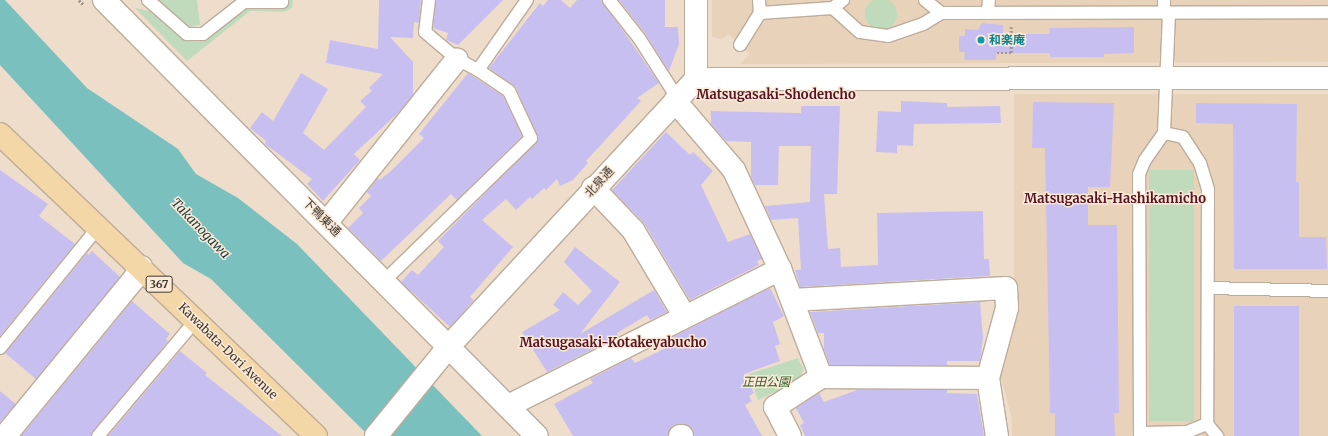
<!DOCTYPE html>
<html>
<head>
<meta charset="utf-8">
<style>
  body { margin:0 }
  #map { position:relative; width:1328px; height:436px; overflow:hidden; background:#efddcb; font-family:Merriweather,"Noto Sans JP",serif }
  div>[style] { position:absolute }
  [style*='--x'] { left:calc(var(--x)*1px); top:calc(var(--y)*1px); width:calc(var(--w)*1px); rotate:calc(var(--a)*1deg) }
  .built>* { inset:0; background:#e9d2ba }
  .green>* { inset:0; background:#c0dbbb; transform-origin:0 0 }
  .round { border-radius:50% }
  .water>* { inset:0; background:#7ac0bf }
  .building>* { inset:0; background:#c8bff1; transform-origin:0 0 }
  .path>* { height:2.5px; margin-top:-1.25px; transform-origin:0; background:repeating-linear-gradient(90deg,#a39588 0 2px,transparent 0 4px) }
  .roads { filter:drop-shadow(1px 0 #bdac9b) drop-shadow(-1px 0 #bdac9b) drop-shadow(0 1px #bdac9b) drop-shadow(0 -1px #bdac9b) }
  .service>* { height:12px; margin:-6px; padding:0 6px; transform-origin:6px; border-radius:6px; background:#fff }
  .minor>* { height:22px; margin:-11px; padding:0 11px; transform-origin:11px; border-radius:11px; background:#fff }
  .tertiary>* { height:22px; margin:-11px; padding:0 11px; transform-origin:11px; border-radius:11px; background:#fff }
  .trunk>* { height:22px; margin:-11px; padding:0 11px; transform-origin:11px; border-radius:11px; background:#f4d7a6 }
  .dots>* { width:11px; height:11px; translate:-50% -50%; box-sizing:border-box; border:2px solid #fcead8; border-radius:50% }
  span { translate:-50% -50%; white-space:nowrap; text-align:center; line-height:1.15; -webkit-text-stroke:3px #fcead8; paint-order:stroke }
  .shield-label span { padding:1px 3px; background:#fcead8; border:1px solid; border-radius:3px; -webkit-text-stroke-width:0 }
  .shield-label { font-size:11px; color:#3f3730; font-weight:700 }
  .culture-label { font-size:12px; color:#0d838f; font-weight:700 }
  .left { translate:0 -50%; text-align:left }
  .street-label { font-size:12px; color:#3f3730 }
  .park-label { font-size:12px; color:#295922; font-style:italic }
  .neighbourhood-label { font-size:13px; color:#581320; font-weight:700 }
  .water-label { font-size:13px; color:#1d3f3f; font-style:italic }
</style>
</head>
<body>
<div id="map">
  <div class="built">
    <div style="clip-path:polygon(712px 0,1328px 0,1328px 62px,740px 64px,750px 54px,728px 34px,722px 39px,712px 37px)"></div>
    <div style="clip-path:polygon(1014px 94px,1328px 94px,1328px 436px,1012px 436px,1012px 419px,998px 367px,1014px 311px)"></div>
  </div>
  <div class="green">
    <div class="round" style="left:865px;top:-2px;width:32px;height:32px"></div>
    <div style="clip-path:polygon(157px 0,197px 0,200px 25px,190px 27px)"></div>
    <div style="clip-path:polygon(287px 0,293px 0,292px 8px,284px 12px,250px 11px,187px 61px,135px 8px,154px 12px,188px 41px,205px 41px,250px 6px,283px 7px,287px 5px)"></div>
    <div style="left:1149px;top:170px;width:45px;height:251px"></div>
    <div style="clip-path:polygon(798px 358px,803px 369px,800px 380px,758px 400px,749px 374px)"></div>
  </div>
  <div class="water">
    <div style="clip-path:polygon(0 0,5px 0,87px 88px,178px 149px,196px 174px,238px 198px,297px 244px,482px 436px,369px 436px,211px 279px,183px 263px,0 65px)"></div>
  </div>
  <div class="building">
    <div style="clip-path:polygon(379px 0,421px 0,419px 23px,414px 22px,413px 38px,390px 37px,413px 62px,413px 95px,399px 112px,354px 154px,360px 160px,323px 201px,307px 184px,312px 179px,265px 144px,266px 141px,250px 128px,262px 112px,273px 121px,301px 73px,328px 89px,303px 133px,324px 150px,366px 107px,360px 101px,372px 91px,369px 88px,383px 74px,326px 63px,330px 40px,378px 49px)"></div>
    <div style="clip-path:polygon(436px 0,503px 0,458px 45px,446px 40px,448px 33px,433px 28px)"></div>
    <div style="clip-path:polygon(548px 0,561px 0,570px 8px,577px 0,602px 0,659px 83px,637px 98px,641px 101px,586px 161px,588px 163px,573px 180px,560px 186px,557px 179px,546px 190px,544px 188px,532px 199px,530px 197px,516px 210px,506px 199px,482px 220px,513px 247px,470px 297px,474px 300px,450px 327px,401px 282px,412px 270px,418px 275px,444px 247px,438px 241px,538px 140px,516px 87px,489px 68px,540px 3px,543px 6px)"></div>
    <div style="clip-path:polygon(619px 0,665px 0,665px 27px,678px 27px,679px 44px,669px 71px,645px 33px)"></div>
    <div style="clip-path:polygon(982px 23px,1003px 25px,1003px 34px,1050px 34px,1049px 28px,1134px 27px,1134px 53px,1104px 54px,1104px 57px,1050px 57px,1050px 53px,996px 53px,996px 60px,964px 60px,965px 52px,959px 52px,959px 36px,965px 36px,965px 29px,978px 30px)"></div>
    <div style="clip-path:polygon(468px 73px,503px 96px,522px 136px,457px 200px,451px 194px,381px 261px,348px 228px,363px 213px,359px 208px,371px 196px,367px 192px,378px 178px,380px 180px,393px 169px,424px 138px,419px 134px)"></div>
    <div style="clip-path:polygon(901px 101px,947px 103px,947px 107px,1000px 106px,1001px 123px,914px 124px,913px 146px,897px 145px,897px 153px,876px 152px,878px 111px,901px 112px)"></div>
    <div style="clip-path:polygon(1033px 102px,1114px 103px,1110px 187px,1088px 187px,1088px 225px,1117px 225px,1119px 413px,1114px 413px,1115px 436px,1055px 436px,1055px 413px,1050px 413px,1045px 148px,1032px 148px)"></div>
    <div style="clip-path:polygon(1196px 103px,1297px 104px,1296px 182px,1299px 182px,1299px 237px,1326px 237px,1327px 269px,1234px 269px,1233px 124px,1196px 123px)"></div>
    <div style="clip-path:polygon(801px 106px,840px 106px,837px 194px,824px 194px,828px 249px,840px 248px,841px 267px,878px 265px,877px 213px,983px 211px,984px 259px,989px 259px,990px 276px,800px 287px,795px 270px,801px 270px,798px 218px,771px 220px,765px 206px,810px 202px,811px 146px,779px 146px,778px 185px,755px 185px,751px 177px,751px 142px,726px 141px,711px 124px,711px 111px,801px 113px)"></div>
    <div style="clip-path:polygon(666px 132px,690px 155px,693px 152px,713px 171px,701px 185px,728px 242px,750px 234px,762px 259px,757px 261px,759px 265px,690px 300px,644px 223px,612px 190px)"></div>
    <div style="clip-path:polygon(0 170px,48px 204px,39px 216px,75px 244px,0 336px)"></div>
    <div style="clip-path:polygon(575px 247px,620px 282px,580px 334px,654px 290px,667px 312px,650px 320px,647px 315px,617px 333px,619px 336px,547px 372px,522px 332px,560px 310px,553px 305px,563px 292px,578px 305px,592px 291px,564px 262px)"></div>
    <div style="clip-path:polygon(92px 251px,120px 277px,36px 379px,5px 353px,87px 253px,89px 255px)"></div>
    <div style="clip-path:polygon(770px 288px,784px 316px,773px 322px,780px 344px,775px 346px,780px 361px,744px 374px,754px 393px,749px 396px,752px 401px,745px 405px,762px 436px,694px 436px,693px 429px,682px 424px,673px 425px,668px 436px,573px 436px,554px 404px,593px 383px,590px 379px,631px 358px,635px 363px,670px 346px,667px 340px)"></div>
    <div style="clip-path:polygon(132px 301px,170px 334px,166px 339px,168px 341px,91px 436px,21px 436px)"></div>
    <div style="clip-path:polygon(980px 302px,983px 338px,980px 361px,947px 361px,947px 365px,830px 365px,824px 350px,824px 333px,818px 333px,810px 312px)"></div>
    <div style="left:1234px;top:306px;width:65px;height:130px"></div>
    <div style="clip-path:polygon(180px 351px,207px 373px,205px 375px,282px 436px,108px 436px)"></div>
    <div style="clip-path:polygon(857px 390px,947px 390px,947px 393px,977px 394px,984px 436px,805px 436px,800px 425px,804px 423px,796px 408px,819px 393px,824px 402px)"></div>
    <div style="clip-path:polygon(0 391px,16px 404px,0 422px)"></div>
  </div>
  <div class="path">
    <div style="--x:79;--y:0;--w:7;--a:45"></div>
    <div style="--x:997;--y:53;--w:14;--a:0"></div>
    <div style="--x:1011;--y:53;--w:26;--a:-90"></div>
  </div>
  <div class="roads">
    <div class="service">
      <div style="--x:148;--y:0;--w:52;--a:41.1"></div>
      <div style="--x:187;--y:34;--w:16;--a:0"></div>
      <div style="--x:203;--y:34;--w:52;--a:-38"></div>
      <div style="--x:244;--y:2;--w:38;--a:0"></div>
      <div style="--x:282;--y:2;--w:2;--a:-90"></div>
      <div style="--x:429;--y:0;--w:32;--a:97"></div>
      <div style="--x:425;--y:32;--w:42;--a:40.2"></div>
      <div style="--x:457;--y:59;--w:24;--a:28"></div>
      <div style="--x:609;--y:0;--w:48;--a:51.7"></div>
      <div style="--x:639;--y:38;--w:72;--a:57.4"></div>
      <div style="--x:759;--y:0;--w:13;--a:86"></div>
      <div style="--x:760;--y:13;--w:73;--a:-3.9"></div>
      <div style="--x:833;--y:8;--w:13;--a:-39"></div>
      <div style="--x:925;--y:0;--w:21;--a:39"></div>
      <div style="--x:833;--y:8;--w:36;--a:42"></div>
      <div style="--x:860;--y:32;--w:28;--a:8"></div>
      <div style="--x:888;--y:36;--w:37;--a:-19"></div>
      <div style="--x:923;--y:24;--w:21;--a:-31"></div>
      <div style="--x:941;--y:13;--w:387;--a:-0.1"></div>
      <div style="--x:988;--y:13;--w:13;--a:-86"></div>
      <div style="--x:1164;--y:13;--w:13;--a:-90"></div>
      <div style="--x:740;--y:45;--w:38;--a:-58"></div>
      <div style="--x:1164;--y:133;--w:19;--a:12"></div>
      <div style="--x:1183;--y:137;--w:31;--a:57"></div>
      <div style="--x:1200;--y:163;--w:28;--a:73"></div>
      <div style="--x:1208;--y:190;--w:234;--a:90.2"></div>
      <div style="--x:1207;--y:424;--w:16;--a:50"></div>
      <div style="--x:384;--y:281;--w:205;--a:-44.2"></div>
      <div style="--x:531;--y:138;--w:52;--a:-115.1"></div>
      <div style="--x:509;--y:91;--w:37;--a:-146"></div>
      <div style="--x:478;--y:70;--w:85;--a:-55"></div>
      <div style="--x:1208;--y:288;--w:120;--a:1.4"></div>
      <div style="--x:0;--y:348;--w:144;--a:-50.9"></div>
      <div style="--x:91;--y:236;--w:13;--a:-61"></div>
      <div style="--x:1140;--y:433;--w:47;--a:-1.2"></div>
      <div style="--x:1187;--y:432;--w:22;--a:-22"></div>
      <div style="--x:98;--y:436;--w:152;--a:-49.8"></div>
      <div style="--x:1140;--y:436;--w:262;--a:-90.2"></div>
      <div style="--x:1139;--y:174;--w:15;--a:-67"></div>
      <div style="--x:1145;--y:160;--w:33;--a:-55"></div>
      <div style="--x:1164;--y:133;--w:120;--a:-87.6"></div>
    </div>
    <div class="minor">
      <div style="--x:104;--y:0;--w:614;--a:45.2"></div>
      <div style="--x:675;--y:101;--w:91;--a:49.5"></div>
      <div style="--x:734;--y:170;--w:109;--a:65.1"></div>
      <div style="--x:780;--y:269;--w:116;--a:69.2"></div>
      <div style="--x:593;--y:188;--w:58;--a:46.4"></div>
      <div style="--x:633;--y:230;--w:101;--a:59.1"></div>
      <div style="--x:327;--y:222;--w:208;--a:-51.4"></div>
      <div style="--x:792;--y:300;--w:214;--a:-3.2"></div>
      <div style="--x:1006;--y:288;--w:20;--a:87"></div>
      <div style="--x:1007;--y:308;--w:73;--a:105.2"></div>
      <div style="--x:988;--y:378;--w:59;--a:81.2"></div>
      <div style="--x:508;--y:406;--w:305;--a:-26.7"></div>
      <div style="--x:5;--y:436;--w:203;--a:-50.6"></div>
      <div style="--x:134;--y:279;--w:14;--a:-60"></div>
      <div style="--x:680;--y:436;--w:2;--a:0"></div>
      <div style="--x:790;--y:436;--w:33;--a:-117"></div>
      <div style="--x:775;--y:407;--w:55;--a:-33.1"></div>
      <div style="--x:821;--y:377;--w:167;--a:0.3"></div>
    </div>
    <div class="tertiary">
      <div style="--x:696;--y:79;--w:632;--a:-0.09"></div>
      <div style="--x:376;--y:436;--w:117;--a:-50.9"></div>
      <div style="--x:450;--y:345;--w:362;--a:-47.2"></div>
      <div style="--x:696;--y:79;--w:79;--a:-90"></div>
    </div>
    <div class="trunk">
      <div style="--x:0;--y:134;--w:437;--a:43.7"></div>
    </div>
  </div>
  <div class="dots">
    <div style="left:981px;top:40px;background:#0f9aa8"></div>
  </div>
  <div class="shield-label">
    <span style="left:159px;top:284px">367</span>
  </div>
  <div class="culture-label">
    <span class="left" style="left:989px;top:40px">和楽庵</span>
  </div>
  <div class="street-label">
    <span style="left:599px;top:182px;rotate:-47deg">北泉通</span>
    <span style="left:322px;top:217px;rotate:45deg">下鴨東通</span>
    <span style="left:228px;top:351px;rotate:44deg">Kawabata-Dori Avenue</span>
  </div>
  <div class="park-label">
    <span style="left:766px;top:382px">正田公園</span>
  </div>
  <div class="neighbourhood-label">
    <span style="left:776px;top:95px">Matsugasaki-Shodencho</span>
    <span style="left:1115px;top:199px">Matsugasaki-Hashikamicho</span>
    <span style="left:613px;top:343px">Matsugasaki-Kotakeyabucho</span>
  </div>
  <div class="water-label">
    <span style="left:200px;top:229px;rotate:46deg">Takanogawa</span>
  </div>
</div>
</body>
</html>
